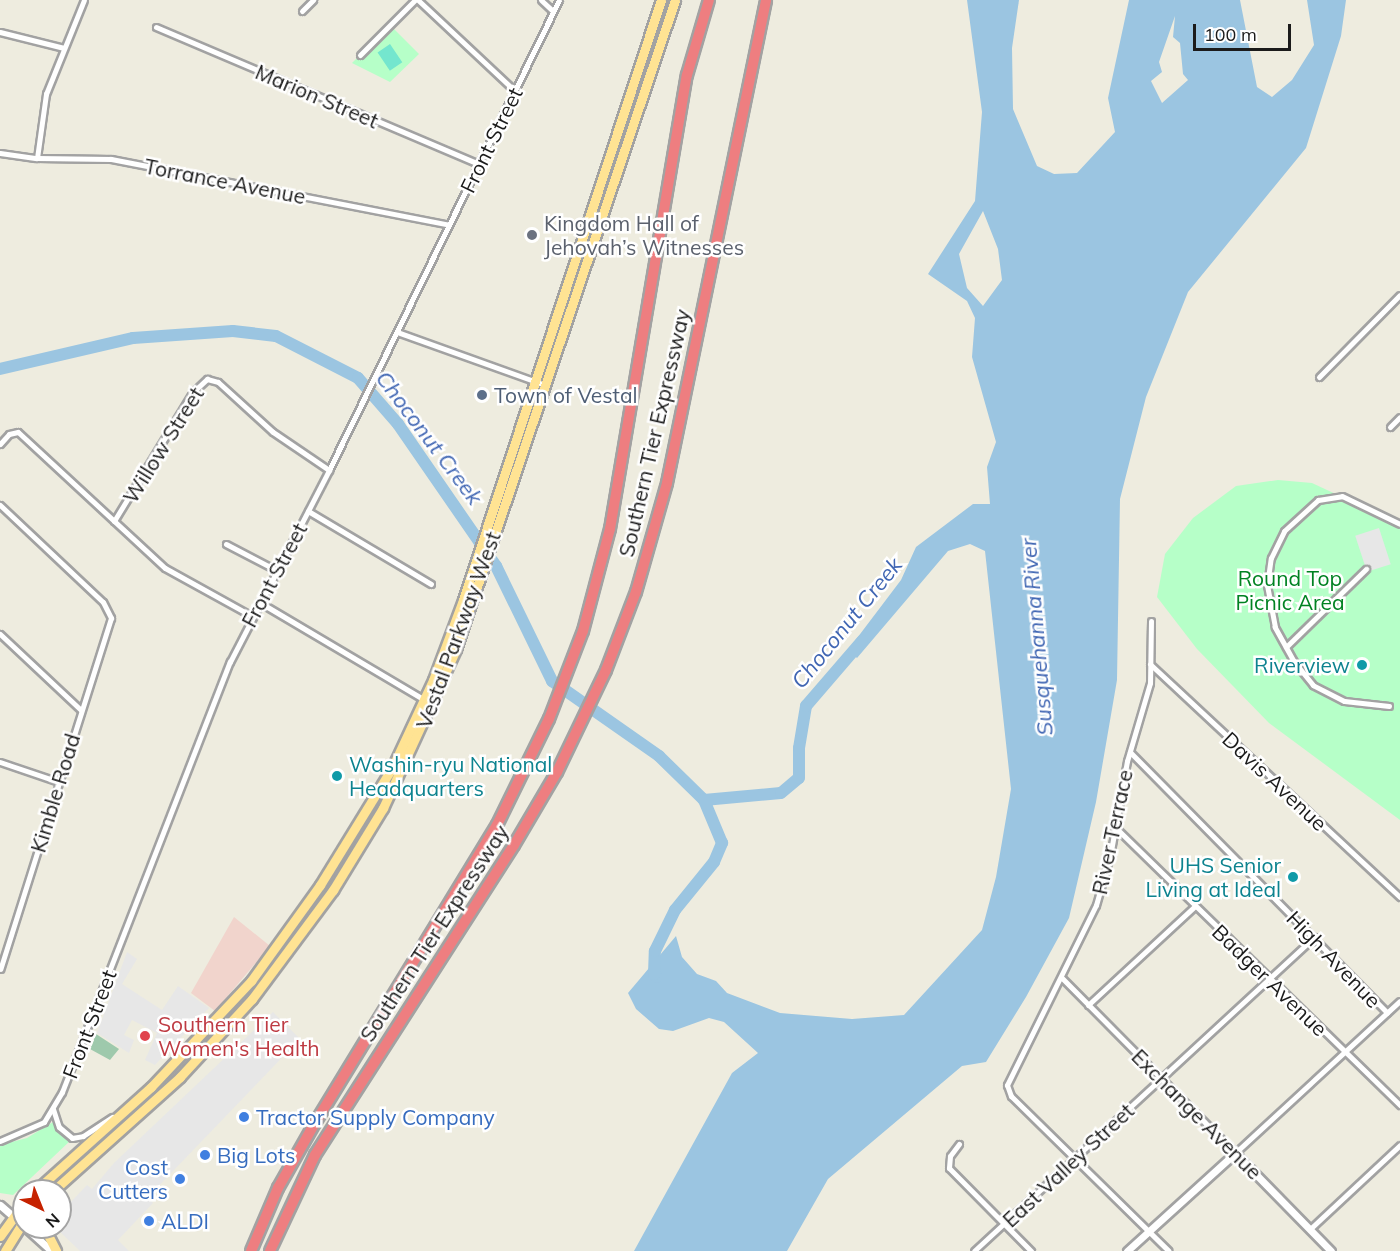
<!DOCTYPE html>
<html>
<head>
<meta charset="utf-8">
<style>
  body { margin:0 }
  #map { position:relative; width:1400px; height:1251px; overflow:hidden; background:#eeecdf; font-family:Mulish,sans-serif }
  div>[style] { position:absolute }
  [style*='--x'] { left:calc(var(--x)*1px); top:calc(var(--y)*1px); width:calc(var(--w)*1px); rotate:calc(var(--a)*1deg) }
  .commercial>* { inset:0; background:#f1d4cc }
  .cemetery>* { inset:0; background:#9ec9ac }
  .park>* { inset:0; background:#b6ffc8 }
  .pitch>* { inset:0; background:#74e6ce; transform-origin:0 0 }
  .parking>* { inset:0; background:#e7e7e7; transform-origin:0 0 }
  .water>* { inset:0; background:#9bc5e1 }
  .river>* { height:12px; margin:-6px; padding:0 6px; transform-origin:6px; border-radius:6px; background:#9bc5e1 }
  .roads { filter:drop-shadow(2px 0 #a2a2a2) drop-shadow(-2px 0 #a2a2a2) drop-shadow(0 2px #a2a2a2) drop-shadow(0 -2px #a2a2a2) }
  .minor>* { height:5px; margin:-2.5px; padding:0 2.5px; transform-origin:2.5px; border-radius:2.5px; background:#fff }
  .tertiary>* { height:7px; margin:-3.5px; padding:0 3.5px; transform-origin:3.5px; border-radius:3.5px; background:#fff }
  .primary>* { height:9px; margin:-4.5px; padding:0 4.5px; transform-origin:4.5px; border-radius:4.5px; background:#ffe393 }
  .motorway>* { height:10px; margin:-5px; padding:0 5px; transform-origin:5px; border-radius:5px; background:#ee7e80 }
  .dots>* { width:16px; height:16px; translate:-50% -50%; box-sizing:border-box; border:3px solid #fff; border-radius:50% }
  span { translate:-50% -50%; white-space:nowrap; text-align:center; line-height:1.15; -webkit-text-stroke:5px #fff; paint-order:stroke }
  .street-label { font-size:21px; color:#1b1b1b }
  .worship-label { font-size:21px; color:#5b616d }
  .left { translate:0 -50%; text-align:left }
  .service-label { font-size:21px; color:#4e5e75 }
  .park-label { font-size:21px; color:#018222 }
  .culture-label { font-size:21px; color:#0d838f }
  .right { translate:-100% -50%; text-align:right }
  .health-label { font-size:21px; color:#be3a42 }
  .shop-label { font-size:21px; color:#366cbe }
  .water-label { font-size:22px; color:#4066b3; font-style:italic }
  .north { position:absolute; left:12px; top:1179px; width:60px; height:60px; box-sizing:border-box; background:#fff; border:2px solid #a4a4a4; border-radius:50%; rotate:137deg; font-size:16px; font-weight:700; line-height:24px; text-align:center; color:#1b1b1b }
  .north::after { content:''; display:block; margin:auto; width:21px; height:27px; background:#c62200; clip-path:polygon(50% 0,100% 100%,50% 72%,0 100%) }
  .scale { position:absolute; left:1193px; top:24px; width:98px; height:27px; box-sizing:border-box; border:3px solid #1b1b1b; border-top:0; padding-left:8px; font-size:18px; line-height:21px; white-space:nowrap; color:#1b1b1b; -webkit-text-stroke:4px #fff; paint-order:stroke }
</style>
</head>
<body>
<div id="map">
  <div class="commercial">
    <div style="clip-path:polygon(234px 917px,270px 946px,215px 1011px,191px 993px)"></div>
  </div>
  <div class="cemetery">
    <div style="clip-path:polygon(96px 1034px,119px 1049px,110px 1060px,90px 1049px)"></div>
  </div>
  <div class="park">
    <div style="clip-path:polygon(390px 25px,419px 54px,390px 82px,352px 63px)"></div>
    <div style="clip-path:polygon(1278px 480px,1312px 483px,1400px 524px,1400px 820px,1269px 723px,1197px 649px,1157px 597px,1165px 554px,1193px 518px,1236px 486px)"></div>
    <div style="clip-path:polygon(53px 1122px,58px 1132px,71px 1140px,13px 1195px,0 1193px,0 1145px,27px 1138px)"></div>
  </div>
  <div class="pitch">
    <div style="left:390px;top:44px;width:22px;height:15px;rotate:56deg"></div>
  </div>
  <div class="parking">
    <div style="left:1379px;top:528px;width:38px;height:25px;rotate:72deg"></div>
    <div style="clip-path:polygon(127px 952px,137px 959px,122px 984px,162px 1010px,178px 986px,209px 1008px,155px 1065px,145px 1060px,157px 1033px,132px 1020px,124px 1035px,134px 1040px,129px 1053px,97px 1033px)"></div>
    <div style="clip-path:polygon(273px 1012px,300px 1039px,149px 1196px,144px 1193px,153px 1203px,118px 1240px,129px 1251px,80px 1251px,56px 1228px,71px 1212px,66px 1207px,87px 1185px,92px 1189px,114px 1163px)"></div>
  </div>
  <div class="water">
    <div style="clip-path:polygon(evenodd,967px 0,1019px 0,1012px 48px,1013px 109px,1037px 166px,1054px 174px,1077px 173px,1115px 132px,1108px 98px,1129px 0,1240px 0,1257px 87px,1272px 97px,1292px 80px,1314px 45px,1307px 0,1346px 0,1341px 36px,1306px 148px,1188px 292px,1146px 397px,1120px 499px,1117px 680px,1096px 802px,1069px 918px,1026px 997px,986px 1062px,962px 1066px,828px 1179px,787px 1251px,634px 1251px,732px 1073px,758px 1053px,724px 1022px,709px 1018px,673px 1031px,659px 1029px,636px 1009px,628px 993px,676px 936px,682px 957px,697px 974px,716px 981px,727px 993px,780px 1013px,852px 1019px,904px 1015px,982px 930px,996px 877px,1011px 789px,985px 551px,970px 544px,948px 551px,857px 658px,848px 650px,901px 580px,916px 547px,973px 504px,990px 504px,987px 467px,996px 442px,972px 357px,975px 318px,967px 301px,928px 274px,975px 201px,982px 112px,967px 0,1175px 16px,1173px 37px,1180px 43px,1183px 74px,1188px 80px,1162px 103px,1151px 81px,1162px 72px,1159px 62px,1175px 16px,967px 0,983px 211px,998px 249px,1002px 280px,983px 306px,967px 288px,959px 254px,983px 211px)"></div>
  </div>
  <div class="river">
    <div style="--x:0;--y:369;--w:137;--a:-13.1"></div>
    <div style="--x:133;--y:338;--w:100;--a:-4"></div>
    <div style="--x:233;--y:331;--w:43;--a:6.6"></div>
    <div style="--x:276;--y:336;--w:92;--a:27.1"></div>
    <div style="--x:358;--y:378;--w:61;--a:49"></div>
    <div style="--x:398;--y:424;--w:173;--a:55.4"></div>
    <div style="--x:496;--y:566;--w:128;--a:64"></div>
    <div style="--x:552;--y:681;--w:131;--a:35"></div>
    <div style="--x:659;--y:756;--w:63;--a:44.4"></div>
    <div style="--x:704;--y:800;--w:77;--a:-5.2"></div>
    <div style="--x:781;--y:793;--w:23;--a:-40"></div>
    <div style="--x:799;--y:778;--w:30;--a:-90"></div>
    <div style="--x:799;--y:748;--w:43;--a:-80.5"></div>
    <div style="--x:806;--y:706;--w:86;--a:-49.3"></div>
    <div style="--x:657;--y:977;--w:4;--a:-135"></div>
    <div style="--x:654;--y:974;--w:23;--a:-88"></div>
    <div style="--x:655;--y:951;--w:46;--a:-64"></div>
    <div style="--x:675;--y:910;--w:62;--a:-50.9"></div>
    <div style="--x:714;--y:862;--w:21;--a:-67"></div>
    <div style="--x:722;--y:843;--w:47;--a:-112.7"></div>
  </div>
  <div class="roads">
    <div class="minor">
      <div style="--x:418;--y:0;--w:133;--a:43.2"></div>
      <div style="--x:541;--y:0;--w:16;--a:43"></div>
      <div style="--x:302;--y:11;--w:16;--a:-45"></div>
      <div style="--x:156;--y:27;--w:351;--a:23"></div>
      <div style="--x:0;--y:32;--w:66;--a:14"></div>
      <div style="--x:360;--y:55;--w:78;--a:-45"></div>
      <div style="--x:0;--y:153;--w:37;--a:8"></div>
      <div style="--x:37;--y:158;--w:74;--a:0.8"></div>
      <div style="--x:111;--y:159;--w:344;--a:11"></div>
      <div style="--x:37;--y:158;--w:65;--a:-82"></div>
      <div style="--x:46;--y:94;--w:101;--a:-68"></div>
      <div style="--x:397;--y:332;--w:157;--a:19.7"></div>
      <div style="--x:1319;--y:377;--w:115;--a:-45.4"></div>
      <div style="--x:1390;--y:427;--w:14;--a:-45"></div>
      <div style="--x:0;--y:444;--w:13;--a:-48"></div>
      <div style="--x:9;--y:434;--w:9;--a:-13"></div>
      <div style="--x:18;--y:432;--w:200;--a:42.8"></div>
      <div style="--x:165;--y:568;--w:99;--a:28.9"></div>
      <div style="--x:0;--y:505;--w:141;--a:43.3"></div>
      <div style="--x:103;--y:602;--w:18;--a:63"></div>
      <div style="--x:111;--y:618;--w:368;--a:107.5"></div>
      <div style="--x:308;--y:511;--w:143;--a:30.7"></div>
      <div style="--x:114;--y:521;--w:150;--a:-58.6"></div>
      <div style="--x:192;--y:393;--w:21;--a:-43"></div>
      <div style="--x:207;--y:379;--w:11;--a:15"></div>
      <div style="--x:218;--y:382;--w:74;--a:42.3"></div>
      <div style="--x:273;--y:432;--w:68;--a:34.2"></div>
      <div style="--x:226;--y:544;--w:56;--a:27.5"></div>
      <div style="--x:259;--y:602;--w:193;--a:30.6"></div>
      <div style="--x:1151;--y:621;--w:62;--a:90.9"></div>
      <div style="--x:1150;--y:683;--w:81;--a:106.4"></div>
      <div style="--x:1127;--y:761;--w:97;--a:100.1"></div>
      <div style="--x:1110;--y:856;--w:51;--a:105.9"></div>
      <div style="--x:1096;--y:905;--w:201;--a:116.3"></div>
      <div style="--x:1007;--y:1085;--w:12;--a:70"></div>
      <div style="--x:1011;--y:1096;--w:221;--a:44.5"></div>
      <div style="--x:0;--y:634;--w:111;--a:43.2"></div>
      <div style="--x:1286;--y:647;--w:112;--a:-44.3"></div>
      <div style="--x:1150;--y:664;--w:342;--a:43"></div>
      <div style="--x:1389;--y:706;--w:45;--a:-173.7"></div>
      <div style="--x:1344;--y:701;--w:35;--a:-153"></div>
      <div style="--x:1313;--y:685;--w:32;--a:-129"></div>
      <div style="--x:1293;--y:660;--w:38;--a:-119"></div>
      <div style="--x:1275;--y:627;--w:43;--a:-100.8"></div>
      <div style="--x:1267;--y:585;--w:27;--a:-82"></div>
      <div style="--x:1271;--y:558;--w:30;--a:-64"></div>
      <div style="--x:1284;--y:531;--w:46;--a:-42.4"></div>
      <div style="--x:1318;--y:500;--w:24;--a:-9"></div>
      <div style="--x:1342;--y:496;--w:64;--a:25.8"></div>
      <div style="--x:1130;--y:752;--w:366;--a:45.4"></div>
      <div style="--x:0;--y:762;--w:62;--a:18.7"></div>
      <div style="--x:1116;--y:828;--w:397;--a:44.3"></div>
      <div style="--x:1062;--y:978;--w:246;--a:45.3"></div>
      <div style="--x:1235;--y:1153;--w:224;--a:-42.7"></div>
      <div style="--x:1088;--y:1005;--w:146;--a:-42.8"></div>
      <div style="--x:53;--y:1109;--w:19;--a:72"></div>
      <div style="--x:59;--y:1127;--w:17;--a:40"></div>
      <div style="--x:72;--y:1138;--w:11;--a:-10"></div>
      <div style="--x:83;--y:1136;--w:35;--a:-33"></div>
      <div style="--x:0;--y:1141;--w:48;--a:-23.4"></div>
      <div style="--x:44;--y:1122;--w:35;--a:-59"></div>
      <div style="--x:62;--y:1092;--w:462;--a:-68.7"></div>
      <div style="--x:230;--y:662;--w:216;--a:-62.7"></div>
      <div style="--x:329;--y:470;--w:523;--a:-63.92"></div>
      <div style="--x:959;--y:1144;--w:15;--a:127"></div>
      <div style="--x:950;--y:1156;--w:12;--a:95"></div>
      <div style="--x:949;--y:1168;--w:117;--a:45.3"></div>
      <div style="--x:1310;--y:1229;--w:123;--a:-43"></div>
      <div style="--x:974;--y:1251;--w:463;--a:-42.7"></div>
    </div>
    <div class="tertiary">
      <div style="--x:0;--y:1205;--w:32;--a:41"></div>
      <div style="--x:25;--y:1227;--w:36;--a:42"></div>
      <div style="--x:1127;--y:1251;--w:146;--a:-42.2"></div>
      <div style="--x:1235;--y:1153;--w:137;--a:45.6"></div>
    </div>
    <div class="primary">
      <div style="--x:35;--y:1191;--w:156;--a:-41.9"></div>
      <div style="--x:151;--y:1087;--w:146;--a:-46.7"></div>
      <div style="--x:251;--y:981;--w:118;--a:-54.3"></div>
      <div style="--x:320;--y:885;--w:137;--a:-58.4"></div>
      <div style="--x:392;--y:768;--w:97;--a:-65"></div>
      <div style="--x:433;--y:680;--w:85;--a:-69.4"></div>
      <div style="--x:463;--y:600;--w:632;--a:-71.74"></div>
      <div style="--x:53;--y:1191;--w:171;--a:-41.9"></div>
      <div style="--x:180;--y:1077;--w:106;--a:-47.3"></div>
      <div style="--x:252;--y:999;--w:136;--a:-53.4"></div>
      <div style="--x:333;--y:890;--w:96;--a:-58.6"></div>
      <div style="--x:383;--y:808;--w:175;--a:-65.3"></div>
      <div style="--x:456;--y:649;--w:685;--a:-71.35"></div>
      <div style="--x:44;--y:1227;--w:27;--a:63"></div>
      <div style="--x:0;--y:1236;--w:41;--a:-54"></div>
      <div style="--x:5;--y:1251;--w:36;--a:-58"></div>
    </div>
    <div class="motorway">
      <div style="--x:251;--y:1251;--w:69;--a:-66.8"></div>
      <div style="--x:278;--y:1188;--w:75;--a:-60.4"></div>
      <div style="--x:315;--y:1123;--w:349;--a:-58.6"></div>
      <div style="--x:497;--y:825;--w:118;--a:-63.9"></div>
      <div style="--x:549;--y:719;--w:94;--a:-68.9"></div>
      <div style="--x:583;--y:631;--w:106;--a:-75.2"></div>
      <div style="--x:610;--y:529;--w:460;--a:-80.4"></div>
      <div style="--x:687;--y:75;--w:78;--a:-73.7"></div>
      <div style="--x:270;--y:1251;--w:106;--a:-64.9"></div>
      <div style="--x:315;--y:1155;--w:368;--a:-57.3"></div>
      <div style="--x:514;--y:845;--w:85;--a:-59.5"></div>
      <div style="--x:557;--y:772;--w:113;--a:-64.3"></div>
      <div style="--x:606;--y:670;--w:84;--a:-69"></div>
      <div style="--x:636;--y:592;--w:113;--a:-74.1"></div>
      <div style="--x:667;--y:483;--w:493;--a:-78.4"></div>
    </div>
  </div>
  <div class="dots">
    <div style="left:532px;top:235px;background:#6b7280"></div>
    <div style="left:482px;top:395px;background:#5c6f8a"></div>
    <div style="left:1362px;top:665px;background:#0f9aa8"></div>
    <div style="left:337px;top:776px;background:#0f9aa8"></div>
    <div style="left:1293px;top:877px;background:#0f9aa8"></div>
    <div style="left:145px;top:1036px;background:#e0444e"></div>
    <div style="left:244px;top:1117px;background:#3f7fe0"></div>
    <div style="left:205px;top:1155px;background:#3f7fe0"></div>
    <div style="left:180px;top:1179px;background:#3f7fe0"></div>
    <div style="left:149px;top:1221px;background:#3f7fe0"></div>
  </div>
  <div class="street-label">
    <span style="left:317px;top:96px;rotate:23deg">Marion Street</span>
    <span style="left:491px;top:140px;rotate:-64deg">Front Street</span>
    <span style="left:225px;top:181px;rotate:11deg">Torrance Avenue</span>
    <span style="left:654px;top:433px;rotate:-77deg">Southern Tier Expressway</span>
    <span style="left:163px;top:445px;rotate:-58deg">Willow Street</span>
    <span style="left:274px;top:575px;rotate:-62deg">Front Street</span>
    <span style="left:458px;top:630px;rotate:-70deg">Vestal Parkway West</span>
    <span style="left:1275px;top:781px;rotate:43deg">Davis Avenue</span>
    <span style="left:55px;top:793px;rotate:-73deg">Kimble Road</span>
    <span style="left:1112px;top:832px;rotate:-78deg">River Terrace</span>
    <span style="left:434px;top:933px;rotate:-57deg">Southern Tier Expressway</span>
    <span style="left:1334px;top:959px;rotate:46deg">High Avenue</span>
    <span style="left:1270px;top:980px;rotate:44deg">Badger Avenue</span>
    <span style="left:89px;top:1024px;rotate:-69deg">Front Street</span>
    <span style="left:1197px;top:1114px;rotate:45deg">Exchange Avenue</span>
    <span style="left:1068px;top:1165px;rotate:-43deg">East Valley Street</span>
  </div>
  <div class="worship-label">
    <span class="left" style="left:544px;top:235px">Kingdom Hall of<br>Jehovah’s Witnesses</span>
  </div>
  <div class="service-label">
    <span class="left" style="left:494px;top:395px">Town of Vestal</span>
  </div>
  <div class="park-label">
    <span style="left:1290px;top:590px">Round Top<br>Picnic Area</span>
  </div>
  <div class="culture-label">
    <span class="right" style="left:1350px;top:665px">Riverview</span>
    <span class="left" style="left:349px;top:776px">Washin-ryu National<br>Headquarters</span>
    <span class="right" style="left:1281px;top:877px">UHS Senior<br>Living at Ideal</span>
  </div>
  <div class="health-label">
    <span class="left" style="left:158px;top:1036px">Southern Tier<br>Women's Health</span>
  </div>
  <div class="shop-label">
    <span class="left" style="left:256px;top:1117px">Tractor Supply Company</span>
    <span class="left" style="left:217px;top:1155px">Big Lots</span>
    <span class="right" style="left:168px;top:1179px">Cost<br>Cutters</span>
    <span class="left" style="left:161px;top:1221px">ALDI</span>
  </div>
  <div class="water-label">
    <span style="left:429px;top:438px;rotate:53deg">Choconut Creek</span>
    <span style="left:847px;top:623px;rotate:-51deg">Choconut Creek</span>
    <span style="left:1037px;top:637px;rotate:-95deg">Susquehanna River</span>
  </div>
  <div class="north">N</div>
  <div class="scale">100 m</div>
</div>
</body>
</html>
